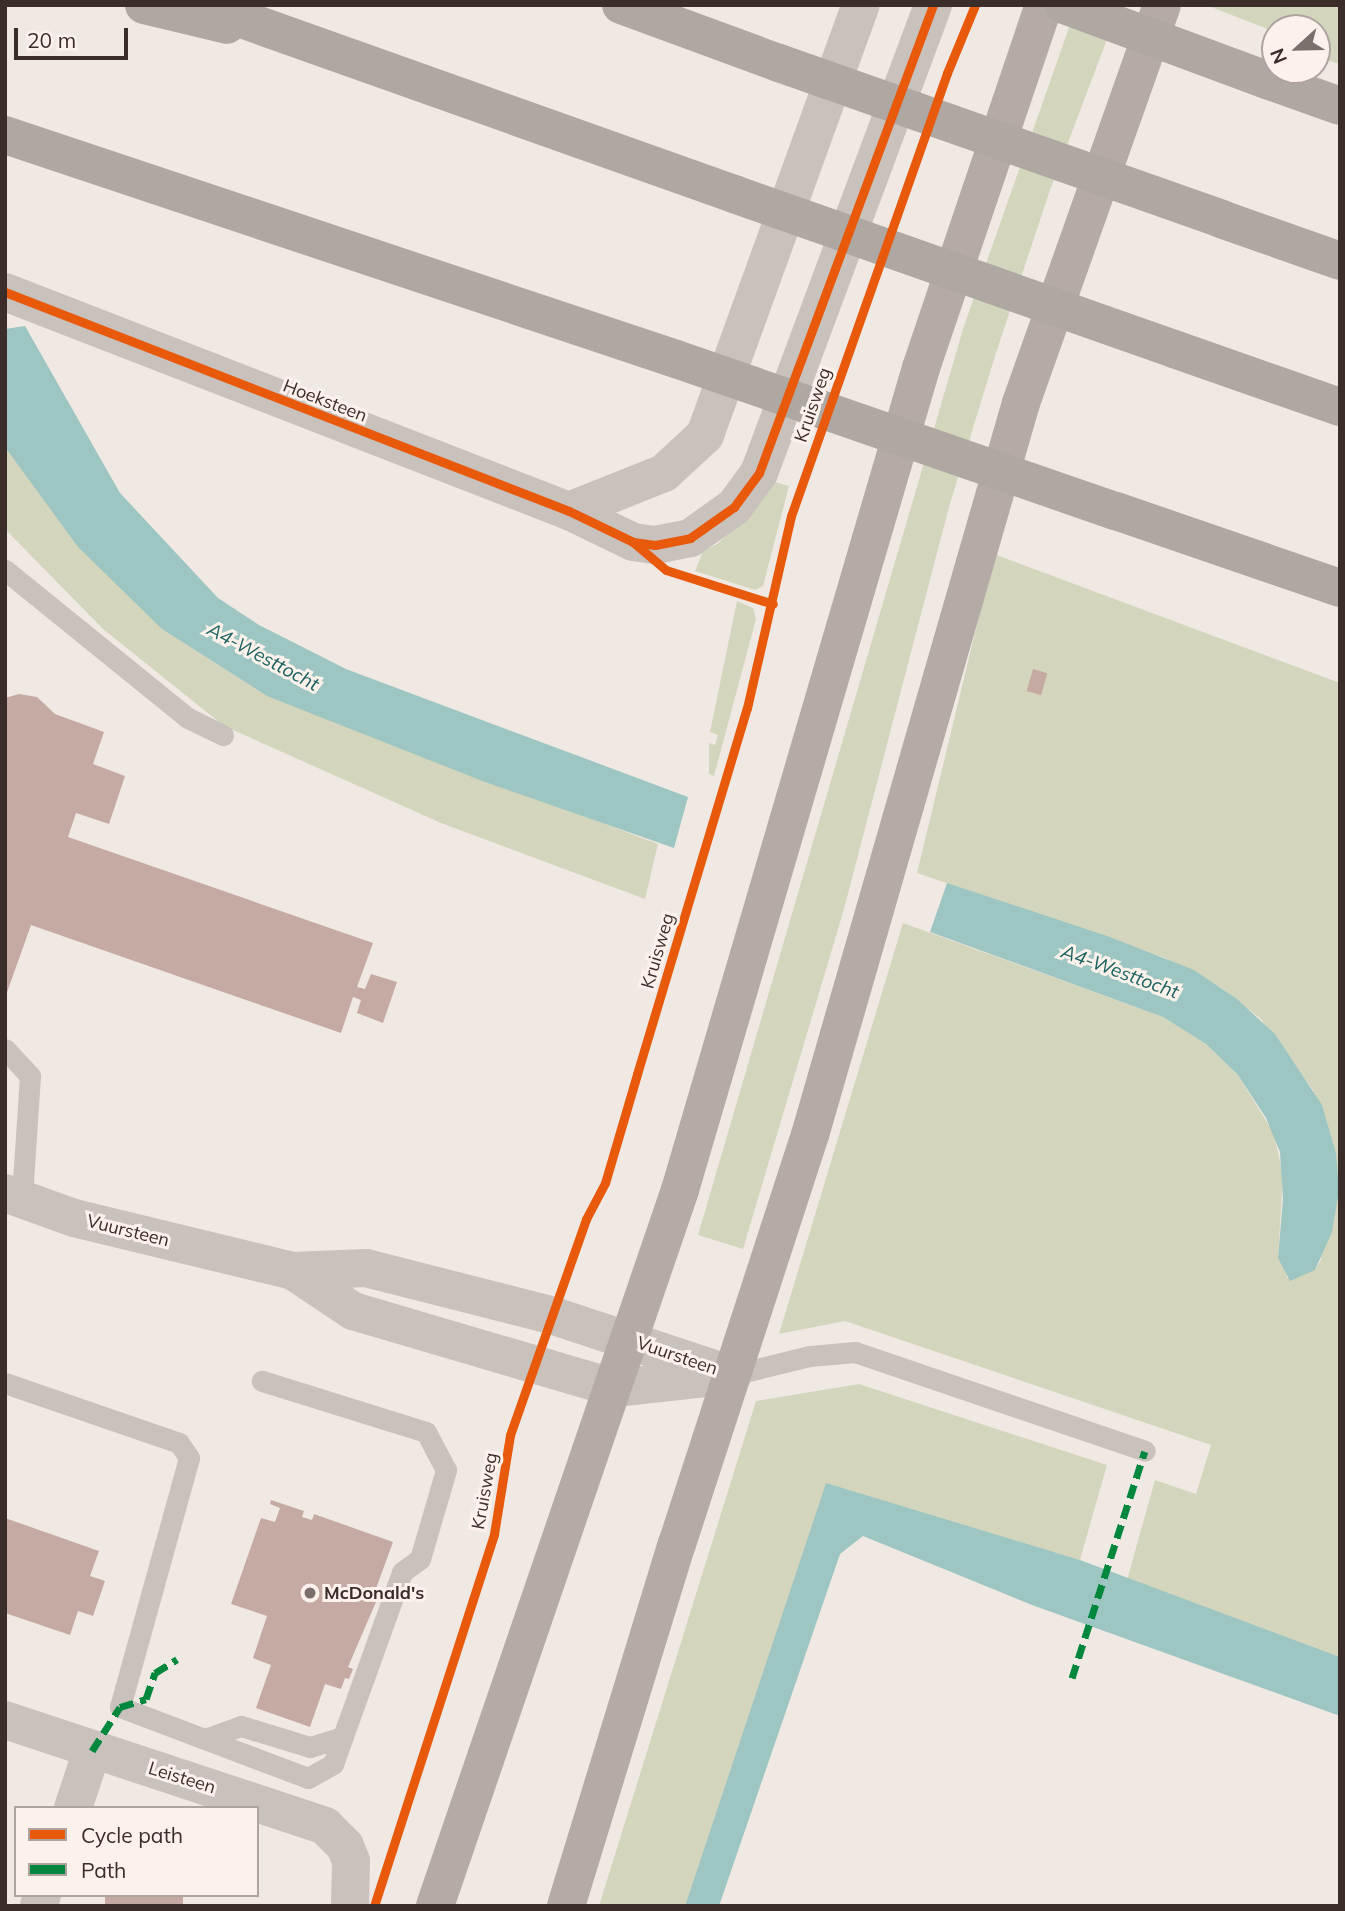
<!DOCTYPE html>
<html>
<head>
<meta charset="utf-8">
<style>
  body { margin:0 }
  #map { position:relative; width:1345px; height:1911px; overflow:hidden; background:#f0e9e3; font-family:Mulish,sans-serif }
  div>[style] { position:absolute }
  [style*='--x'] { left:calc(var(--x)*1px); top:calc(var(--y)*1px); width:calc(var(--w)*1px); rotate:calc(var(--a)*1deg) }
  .green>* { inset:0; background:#d3d6bc }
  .water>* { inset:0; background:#9dc5c1 }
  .building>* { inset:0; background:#c5aaa3; transform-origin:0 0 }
  .service>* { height:21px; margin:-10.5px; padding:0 10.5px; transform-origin:10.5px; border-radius:10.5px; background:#c9c1bc }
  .minor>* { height:38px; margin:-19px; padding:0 19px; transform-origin:19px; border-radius:19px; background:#c9c1bc }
  .tertiary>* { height:38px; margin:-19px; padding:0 19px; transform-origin:19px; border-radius:19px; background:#c9c1bc }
  .trunk>* { height:38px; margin:-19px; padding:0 19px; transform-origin:19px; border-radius:19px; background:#b4aba6 }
  .motorway>* { height:38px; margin:-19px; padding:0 19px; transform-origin:19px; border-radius:19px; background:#afa7a2 }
  .motorway-bridge>* { height:38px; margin:-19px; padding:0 19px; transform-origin:19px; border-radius:19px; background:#afa7a2 }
  .quiet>* { height:7px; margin-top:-3.5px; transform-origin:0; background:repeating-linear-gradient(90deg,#00873e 0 14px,transparent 0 21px) }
  .cycleway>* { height:9px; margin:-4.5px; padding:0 4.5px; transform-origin:4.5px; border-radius:4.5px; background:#e8590c }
  .dots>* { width:19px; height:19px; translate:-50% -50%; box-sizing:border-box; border:4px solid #fcf2eb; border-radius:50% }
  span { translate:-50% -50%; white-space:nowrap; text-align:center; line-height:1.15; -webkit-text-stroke:6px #fcf2eb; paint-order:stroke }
  .street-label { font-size:18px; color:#3b2d29 }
  .poi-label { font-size:18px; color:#3b2d29; font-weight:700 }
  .left { translate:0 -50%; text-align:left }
  .water-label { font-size:19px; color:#1a615f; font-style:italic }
  .frame { position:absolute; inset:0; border:7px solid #3b2d29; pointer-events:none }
  .legend { position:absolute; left:14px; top:1806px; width:245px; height:91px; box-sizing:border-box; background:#fcf2eb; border:2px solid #afa39d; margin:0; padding:9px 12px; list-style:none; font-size:21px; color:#3b2d29 }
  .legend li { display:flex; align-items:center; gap:14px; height:35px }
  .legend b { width:35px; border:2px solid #afa39d }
  .north { position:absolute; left:1261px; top:14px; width:70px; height:70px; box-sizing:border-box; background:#fcf2eb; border:2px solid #afa39d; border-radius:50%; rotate:248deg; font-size:19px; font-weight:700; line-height:28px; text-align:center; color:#3b2d29 }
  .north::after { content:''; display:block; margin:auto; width:24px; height:32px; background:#7a6f6a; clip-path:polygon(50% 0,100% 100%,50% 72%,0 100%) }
  .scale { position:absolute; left:14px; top:28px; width:114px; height:32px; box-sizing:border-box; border:4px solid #3b2d29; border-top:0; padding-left:9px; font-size:21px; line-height:24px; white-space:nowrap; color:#3b2d29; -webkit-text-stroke:5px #fcf2eb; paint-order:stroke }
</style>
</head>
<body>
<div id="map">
  <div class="green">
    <div style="clip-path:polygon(1077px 5px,1120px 5px,1049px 193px,995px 356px,949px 507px,844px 909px,743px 1249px,698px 1235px,964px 326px)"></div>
    <div style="clip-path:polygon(1206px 5px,1340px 5px,1340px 64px,1317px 57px,1317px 28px,1275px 28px,1275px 32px)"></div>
    <div style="clip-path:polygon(5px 447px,162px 629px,267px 696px,658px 844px,645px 899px,441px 823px,224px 726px,103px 629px,5px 529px)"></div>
    <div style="clip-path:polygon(768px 480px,789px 486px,763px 586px,755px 590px,695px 571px,703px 551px,717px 544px,740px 523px)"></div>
    <div style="clip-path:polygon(994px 554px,1340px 683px,1340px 1657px,1127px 1580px,1155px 1480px,1196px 1494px,1211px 1445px,845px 1321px,779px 1334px,903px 923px,1163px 1017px,1206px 1044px,1238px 1075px,1274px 1134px,1283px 1175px,1278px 1258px,1286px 1266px,1287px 1278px,1315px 1270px,1321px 1260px,1313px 1090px,1261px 1019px,1220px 987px,1165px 958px,917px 873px)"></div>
    <div style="clip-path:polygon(737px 601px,753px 608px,756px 619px,714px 776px,709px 774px,709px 743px,715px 745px,718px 735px,710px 732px)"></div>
    <div style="clip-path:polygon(859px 1384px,1107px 1465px,1080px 1560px,826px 1484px,685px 1906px,599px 1906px,756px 1401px)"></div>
  </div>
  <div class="water">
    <div style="clip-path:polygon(25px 326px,120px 493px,218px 598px,259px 625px,346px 669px,688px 797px,674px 848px,485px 782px,267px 696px,162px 629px,78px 547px,5px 447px,5px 329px)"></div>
    <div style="clip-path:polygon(947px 883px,1110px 937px,1194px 970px,1237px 999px,1275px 1034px,1322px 1105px,1336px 1153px,1339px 1190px,1332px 1232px,1315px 1270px,1290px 1281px,1278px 1258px,1283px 1199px,1280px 1152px,1266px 1118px,1238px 1075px,1206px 1044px,1163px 1017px,930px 932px)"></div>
    <div style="clip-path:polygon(826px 1483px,1080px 1560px,1340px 1657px,1340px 1716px,1032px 1605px,863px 1536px,840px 1554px,719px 1906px,685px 1906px)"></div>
  </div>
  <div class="building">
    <div style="left:1033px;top:669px;width:15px;height:23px;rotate:16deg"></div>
    <div style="clip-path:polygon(19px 694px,37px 697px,55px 714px,104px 732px,93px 764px,125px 776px,109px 824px,76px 813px,68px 837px,373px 943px,357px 987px,365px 989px,371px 974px,397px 982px,383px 1023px,357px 1013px,361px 1000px,353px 997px,341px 1033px,31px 925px,5px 998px,5px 698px)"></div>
    <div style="clip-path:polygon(271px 1500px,304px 1511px,302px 1517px,312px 1520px,314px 1514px,393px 1542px,374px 1594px,379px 1595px,348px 1667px,353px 1669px,349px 1679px,345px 1678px,341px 1689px,325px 1684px,310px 1727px,256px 1708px,271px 1665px,253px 1658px,267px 1616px,231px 1604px,261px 1518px,275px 1522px,280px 1508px,270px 1504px)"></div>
    <div style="clip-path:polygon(5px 1518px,99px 1551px,90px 1576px,105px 1581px,93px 1616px,78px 1611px,70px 1635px,5px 1613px)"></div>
    <div style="left:105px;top:1895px;width:78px;height:12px"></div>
  </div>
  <div class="service">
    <div style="--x:5;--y:570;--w:235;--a:39"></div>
    <div style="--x:188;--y:718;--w:39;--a:26"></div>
    <div style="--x:5;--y:1049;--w:37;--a:47"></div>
    <div style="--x:30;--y:1076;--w:122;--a:93.8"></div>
    <div style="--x:732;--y:1375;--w:80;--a:-13.7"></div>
    <div style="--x:810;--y:1356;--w:45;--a:-5.1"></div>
    <div style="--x:855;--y:1352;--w:306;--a:18.8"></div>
    <div style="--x:5;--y:1383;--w:184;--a:19"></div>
    <div style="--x:179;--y:1443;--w:18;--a:56"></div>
    <div style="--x:189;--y:1458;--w:258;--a:105.5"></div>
    <div style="--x:120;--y:1707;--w:201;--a:20.7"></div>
    <div style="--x:308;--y:1778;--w:29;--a:-29"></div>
    <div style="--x:333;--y:1764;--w:204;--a:-70.2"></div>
    <div style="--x:402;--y:1572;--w:22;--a:-36"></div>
    <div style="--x:420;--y:1559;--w:93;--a:-73.7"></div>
    <div style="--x:446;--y:1470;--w:43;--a:-117.8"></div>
    <div style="--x:426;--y:1432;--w:172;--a:-162.7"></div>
    <div style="--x:205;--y:1739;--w:38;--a:-20"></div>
    <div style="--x:241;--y:1726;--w:72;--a:16.9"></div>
    <div style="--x:310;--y:1747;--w:34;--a:-17"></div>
  </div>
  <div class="minor">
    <div style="--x:5;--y:1720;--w:337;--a:18.3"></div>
    <div style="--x:325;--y:1826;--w:28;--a:45"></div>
    <div style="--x:345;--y:1846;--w:16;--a:68"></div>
    <div style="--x:351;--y:1861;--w:45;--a:91.3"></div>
    <div style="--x:73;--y:1808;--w:60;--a:-71.6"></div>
    <div style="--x:39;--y:1906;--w:11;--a:-75"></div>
  </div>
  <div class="tertiary">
    <div style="--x:5;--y:292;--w:605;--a:21.22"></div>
    <div style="--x:569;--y:511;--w:71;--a:25.8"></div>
    <div style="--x:633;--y:542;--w:22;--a:8"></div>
    <div style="--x:655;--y:545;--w:36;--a:-11"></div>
    <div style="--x:690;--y:538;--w:54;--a:-35.2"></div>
    <div style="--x:734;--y:507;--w:42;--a:-53.7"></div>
    <div style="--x:759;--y:473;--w:499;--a:-69.6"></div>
    <div style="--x:569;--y:511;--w:102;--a:-21.8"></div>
    <div style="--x:664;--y:473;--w:56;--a:-42.8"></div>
    <div style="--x:705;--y:435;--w:457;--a:-70.1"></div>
    <div style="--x:5;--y:1193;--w:73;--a:19.9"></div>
    <div style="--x:74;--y:1218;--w:225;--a:13.6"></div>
    <div style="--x:293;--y:1271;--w:73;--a:-2.4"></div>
    <div style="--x:366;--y:1268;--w:194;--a:14.3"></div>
    <div style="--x:554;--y:1316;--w:188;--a:18.3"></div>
    <div style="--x:293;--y:1271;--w:72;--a:33.7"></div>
    <div style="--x:353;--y:1311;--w:273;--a:16.4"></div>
    <div style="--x:615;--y:1388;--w:109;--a:-6.3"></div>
  </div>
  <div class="trunk">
    <div style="--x:435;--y:1906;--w:757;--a:-71.11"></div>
    <div style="--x:680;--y:1190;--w:857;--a:-73.66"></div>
    <div style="--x:921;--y:368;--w:383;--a:-71.3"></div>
    <div style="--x:566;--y:1906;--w:379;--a:-73"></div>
    <div style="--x:677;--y:1544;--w:430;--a:-72"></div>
    <div style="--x:810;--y:1135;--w:762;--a:-73.92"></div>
    <div style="--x:1021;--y:403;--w:422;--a:-70.5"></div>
  </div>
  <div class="motorway">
    <div style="--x:144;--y:5;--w:85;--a:13.5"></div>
    <div style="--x:202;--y:5;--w:565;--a:19.56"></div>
    <div style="--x:621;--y:5;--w:168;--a:20.2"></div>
    <div style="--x:1267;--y:80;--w:77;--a:19.6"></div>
    <div style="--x:5;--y:135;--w:707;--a:18.46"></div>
    <div style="--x:1221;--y:219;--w:126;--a:19.4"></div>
    <div style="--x:1174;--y:349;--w:176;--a:19.3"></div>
    <div style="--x:1116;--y:511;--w:237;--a:19"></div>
  </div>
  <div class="motorway-bridge">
    <div style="--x:1064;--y:5;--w:216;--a:20.3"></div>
    <div style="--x:779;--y:63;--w:469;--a:19.4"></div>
    <div style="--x:734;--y:194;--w:467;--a:19.4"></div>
    <div style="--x:676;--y:359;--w:466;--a:19.1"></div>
  </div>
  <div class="quiet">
    <div style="--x:1072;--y:1678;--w:238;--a:-72.2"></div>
    <div style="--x:92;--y:1751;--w:52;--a:-57.5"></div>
    <div style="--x:120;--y:1707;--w:27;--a:-17"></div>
    <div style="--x:146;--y:1699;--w:28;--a:-71"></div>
    <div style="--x:155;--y:1673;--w:26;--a:-32"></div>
  </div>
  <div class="cycleway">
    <div style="--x:5;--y:292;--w:605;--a:21.22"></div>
    <div style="--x:569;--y:511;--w:71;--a:25.8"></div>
    <div style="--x:633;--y:542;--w:43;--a:40.3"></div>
    <div style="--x:666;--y:570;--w:112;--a:17.6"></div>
    <div style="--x:633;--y:542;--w:22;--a:8"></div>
    <div style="--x:655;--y:545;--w:36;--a:-11"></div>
    <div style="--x:690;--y:538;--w:54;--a:-35.2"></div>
    <div style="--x:734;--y:507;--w:42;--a:-53.7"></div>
    <div style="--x:759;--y:473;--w:499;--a:-69.6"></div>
    <div style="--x:374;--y:1906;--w:391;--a:-72.1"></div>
    <div style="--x:494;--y:1534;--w:100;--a:-80.8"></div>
    <div style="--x:510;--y:1435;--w:229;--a:-70.6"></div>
    <div style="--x:586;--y:1219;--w:41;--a:-62.2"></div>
    <div style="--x:605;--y:1183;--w:114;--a:-73.6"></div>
    <div style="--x:637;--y:1074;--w:382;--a:-73.3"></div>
    <div style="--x:747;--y:708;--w:197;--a:-77.1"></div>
    <div style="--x:791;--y:516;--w:470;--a:-70.6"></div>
    <div style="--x:947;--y:73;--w:74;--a:-67.6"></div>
  </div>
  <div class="dots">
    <div style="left:310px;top:1593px;background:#7a6f6a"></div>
  </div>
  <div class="street-label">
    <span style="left:325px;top:401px;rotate:21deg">Hoeksteen</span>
    <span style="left:813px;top:405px;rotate:-71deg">Kruisweg</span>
    <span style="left:658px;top:951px;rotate:-74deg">Kruisweg</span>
    <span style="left:128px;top:1231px;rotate:14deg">Vuursteen</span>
    <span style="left:677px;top:1356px;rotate:19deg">Vuursteen</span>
    <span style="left:485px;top:1491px;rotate:-80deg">Kruisweg</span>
    <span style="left:182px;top:1778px;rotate:17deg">Leisteen</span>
  </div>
  <div class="poi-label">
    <span class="left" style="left:324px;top:1593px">McDonald's</span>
  </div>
  <div class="water-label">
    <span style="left:263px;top:657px;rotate:28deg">A4-Westtocht</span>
    <span style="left:1120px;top:972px;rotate:20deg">A4-Westtocht</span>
  </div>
  <div class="frame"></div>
  <ul class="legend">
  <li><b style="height:9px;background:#e8590c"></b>Cycle path</li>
  <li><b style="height:9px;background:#00873e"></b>Path</li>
  </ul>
  <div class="north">N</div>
  <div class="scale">20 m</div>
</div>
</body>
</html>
